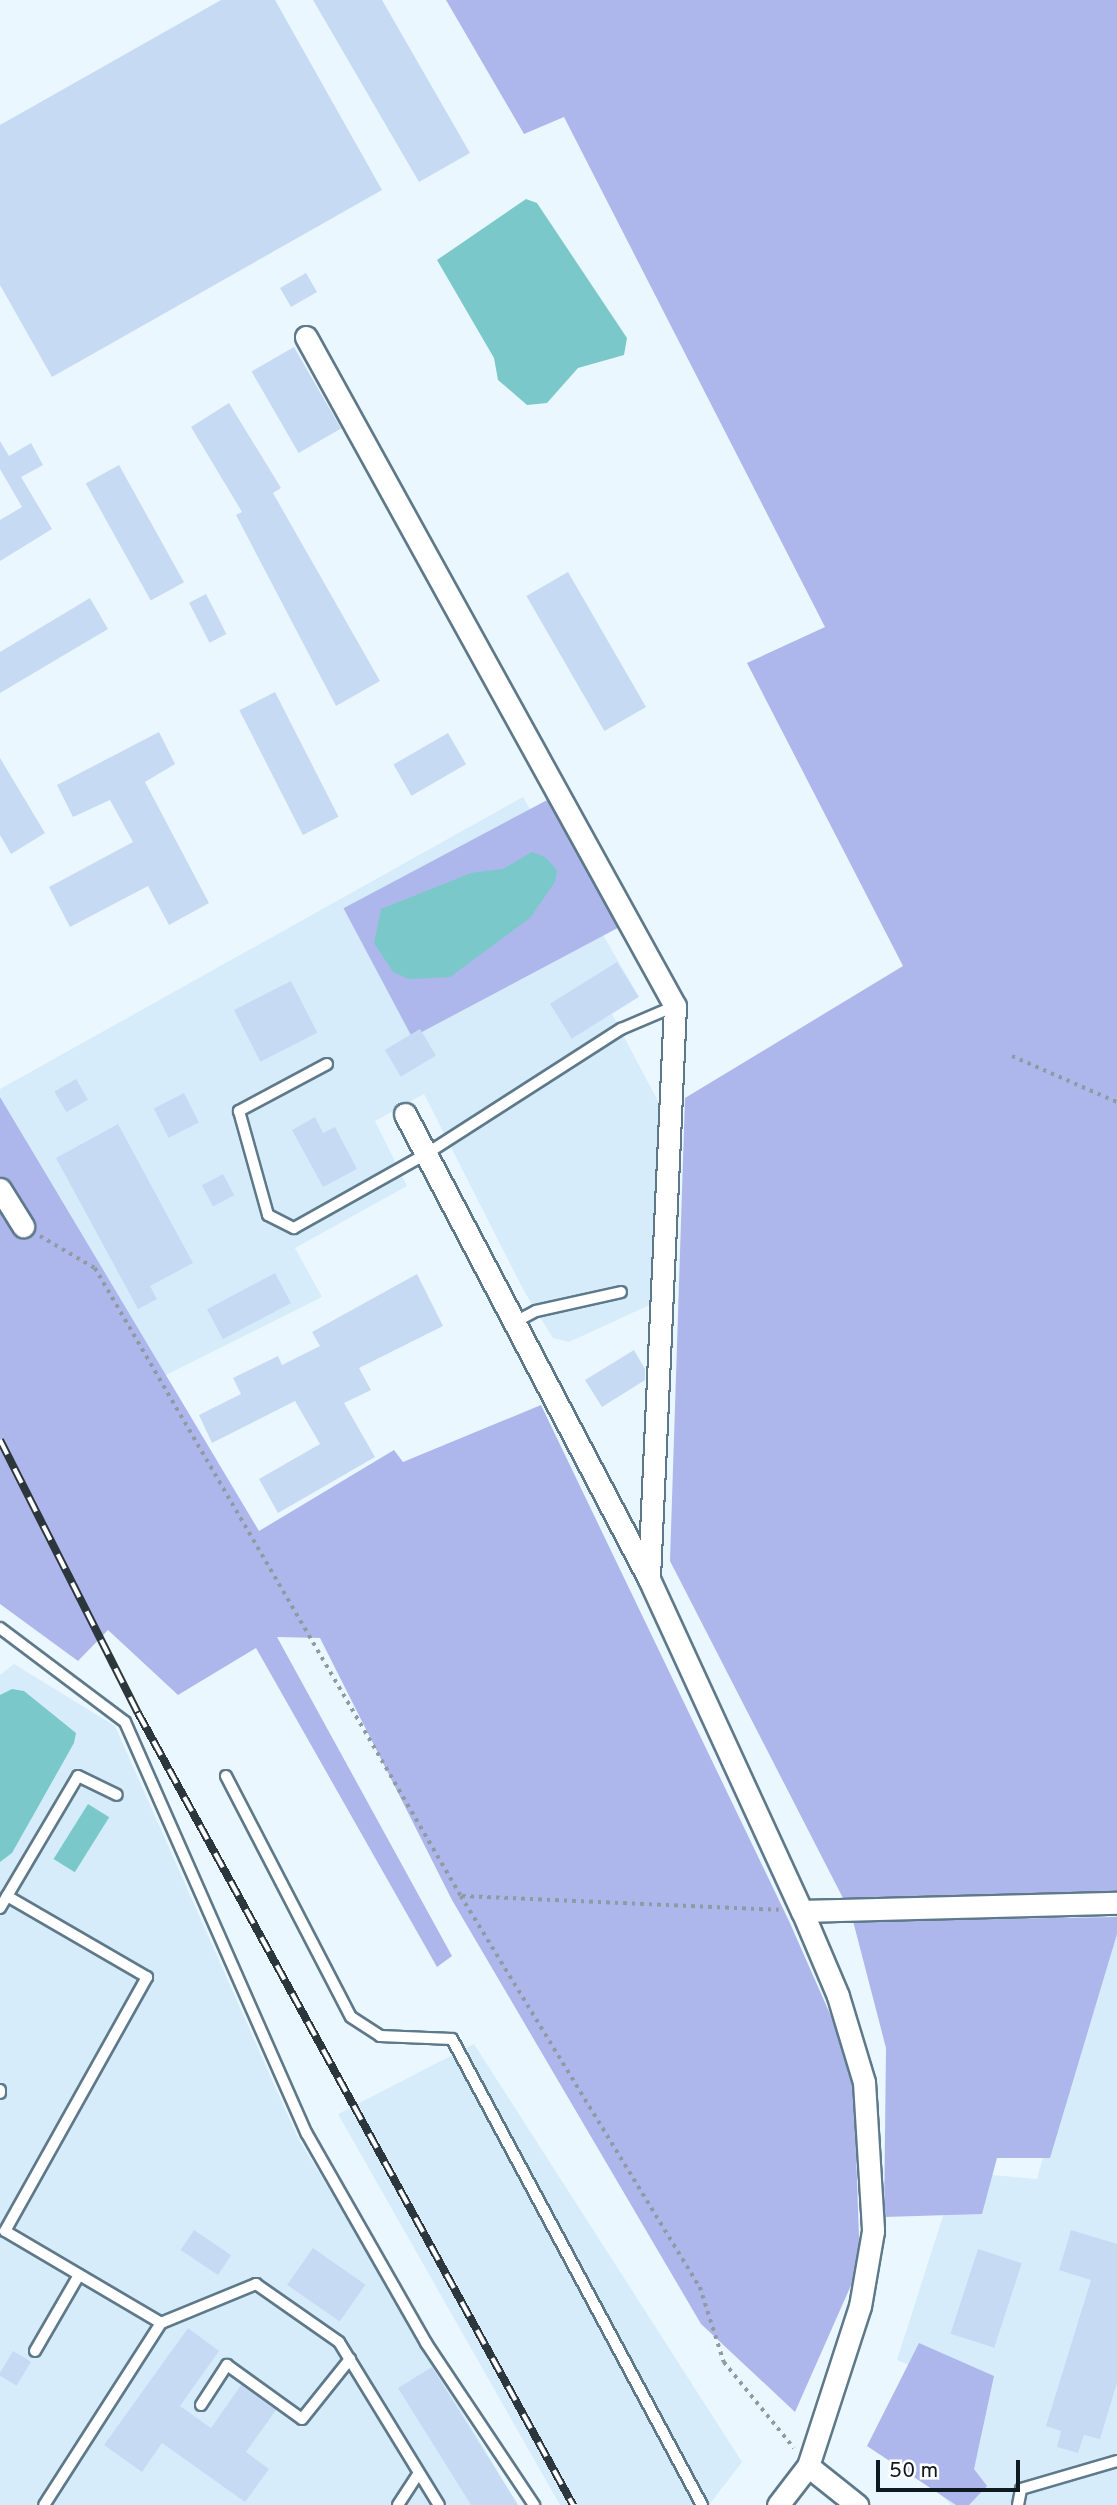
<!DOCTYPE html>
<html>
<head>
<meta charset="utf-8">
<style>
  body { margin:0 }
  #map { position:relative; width:1117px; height:2505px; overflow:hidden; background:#ebf7ff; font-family:Overpass,sans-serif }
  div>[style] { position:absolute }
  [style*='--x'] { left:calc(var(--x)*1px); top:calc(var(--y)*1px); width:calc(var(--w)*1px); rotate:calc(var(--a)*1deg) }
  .built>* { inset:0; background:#d6ecfb }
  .forest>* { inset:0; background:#adb7eb; transform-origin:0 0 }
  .water>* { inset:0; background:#7bc8ca; transform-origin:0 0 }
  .building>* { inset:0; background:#c7daf4; transform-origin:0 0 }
  .path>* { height:3.5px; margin-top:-1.75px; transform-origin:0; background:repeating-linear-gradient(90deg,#8f9ba3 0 3.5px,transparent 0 8.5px) }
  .roads { filter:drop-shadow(2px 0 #5e798a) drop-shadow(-2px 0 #5e798a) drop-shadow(0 2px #5e798a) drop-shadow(0 -2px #5e798a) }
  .service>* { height:10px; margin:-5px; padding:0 5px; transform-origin:5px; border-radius:5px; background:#fff }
  .minor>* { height:21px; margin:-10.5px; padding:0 10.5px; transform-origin:10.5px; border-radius:10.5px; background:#fff }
  .rail>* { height:8px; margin-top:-4px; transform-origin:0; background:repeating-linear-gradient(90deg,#fff 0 16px,#2b363d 0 32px); box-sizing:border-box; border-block:2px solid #2b363d }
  span { translate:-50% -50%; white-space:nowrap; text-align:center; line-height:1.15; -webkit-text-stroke:6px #fff; paint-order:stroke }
  .scale { position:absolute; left:876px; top:2460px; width:144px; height:32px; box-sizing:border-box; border:4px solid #0e1920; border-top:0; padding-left:9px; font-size:21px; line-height:24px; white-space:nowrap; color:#0e1920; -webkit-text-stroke:5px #fff; paint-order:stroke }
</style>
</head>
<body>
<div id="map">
  <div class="built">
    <div style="clip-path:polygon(523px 797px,639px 997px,612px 1014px,661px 1107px,656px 1302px,569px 1342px,553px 1338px,524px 1291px,424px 1094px,375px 1121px,407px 1186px,295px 1248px,322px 1297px,164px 1376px,0 1097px,0 1089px)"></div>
    <div style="clip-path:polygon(14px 1664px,115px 1726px,297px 2136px,518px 2505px,0 2505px,0 1675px)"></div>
    <div style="clip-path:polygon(1117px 1894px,1117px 2505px,951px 2505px,928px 2482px,953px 2382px,897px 2360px,957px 2172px,1037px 2179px)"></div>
    <div style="clip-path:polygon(474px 2044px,742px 2462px,709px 2505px,560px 2505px,338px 2114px)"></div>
  </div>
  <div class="forest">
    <div style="clip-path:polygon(446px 0,1117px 0,1117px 1891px,845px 1902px,670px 1561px,685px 1098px,903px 966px,747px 663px,825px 627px,564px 117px,524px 134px)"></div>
    <div style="left:551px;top:798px;width:146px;height:235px;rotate:62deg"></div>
    <div style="clip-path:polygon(0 1097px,259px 1531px,394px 1450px,403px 1462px,541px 1405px,789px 1921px,853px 2066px,860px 2265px,795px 2412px,701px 2324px,452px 1900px,320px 1638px,277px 1637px,452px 1956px,437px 1967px,256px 1648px,178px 1695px,108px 1630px,78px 1661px,0 1604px)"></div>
    <div style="clip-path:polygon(1117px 1917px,1117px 1934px,1050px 2158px,997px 2158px,982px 2214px,884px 2217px,886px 2048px,853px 1921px)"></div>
    <div style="clip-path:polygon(919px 2343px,994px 2376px,974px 2469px,987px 2486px,969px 2505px,956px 2505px,867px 2446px)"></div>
  </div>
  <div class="water">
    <div style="clip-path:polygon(526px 199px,537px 203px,627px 338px,624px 355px,578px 368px,547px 403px,527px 405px,498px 380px,494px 358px,437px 260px)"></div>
    <div style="clip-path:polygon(532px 852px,545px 857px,557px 870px,555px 882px,530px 918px,450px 977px,409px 979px,393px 972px,374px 943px,381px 909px,471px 873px,503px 869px)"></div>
    <div style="clip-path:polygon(12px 1689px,24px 1691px,76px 1733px,74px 1743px,12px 1853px,0 1862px,0 1695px)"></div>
    <div style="left:88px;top:1804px;width:25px;height:65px;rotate:32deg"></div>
  </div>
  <div class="building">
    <div style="clip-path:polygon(221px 0,275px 0,382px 190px,52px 377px,0 285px,0 125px)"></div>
    <div style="clip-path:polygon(313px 0,382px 0,470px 153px,419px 182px)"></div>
    <div style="left:306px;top:273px;width:22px;height:30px;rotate:60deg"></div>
    <div style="left:294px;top:347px;width:94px;height:49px;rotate:60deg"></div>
    <div style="clip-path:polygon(229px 403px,281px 488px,273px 493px,380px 681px,336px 706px,236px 515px,242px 512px,191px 427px)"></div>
    <div style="clip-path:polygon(0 441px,9px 456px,31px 443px,43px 465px,21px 477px,52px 529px,0 561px,0 520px,22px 507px,0 469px)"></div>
    <div style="left:119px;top:465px;width:134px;height:38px;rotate:61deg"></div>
    <div style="left:568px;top:572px;width:156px;height:48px;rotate:60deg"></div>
    <div style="left:206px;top:594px;width:45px;height:19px;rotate:63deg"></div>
    <div style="clip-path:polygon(90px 598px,108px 629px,0 693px,0 652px)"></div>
    <div style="left:275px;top:692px;width:140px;height:40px;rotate:63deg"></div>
    <div style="clip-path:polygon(159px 732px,175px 764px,145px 782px,209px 903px,169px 925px,148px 886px,70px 927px,49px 887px,133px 842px,110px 800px,73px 817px,57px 785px)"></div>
    <div style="left:448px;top:733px;width:36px;height:63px;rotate:60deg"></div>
    <div style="clip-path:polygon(0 758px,45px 833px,11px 854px,0 835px)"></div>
    <div style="left:617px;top:962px;width:41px;height:79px;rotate:58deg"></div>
    <div style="left:291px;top:981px;width:58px;height:64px;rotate:63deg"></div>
    <div style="left:420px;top:1029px;width:31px;height:41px;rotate:59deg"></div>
    <div style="left:76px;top:1079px;width:24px;height:25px;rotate:60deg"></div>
    <div style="left:184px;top:1093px;width:33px;height:34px;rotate:63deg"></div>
    <div style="clip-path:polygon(315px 1117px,323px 1133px,335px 1127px,357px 1169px,323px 1187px,292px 1130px)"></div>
    <div style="clip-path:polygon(118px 1124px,193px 1263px,150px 1286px,157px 1299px,138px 1309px,56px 1158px)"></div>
    <div style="left:223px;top:1174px;width:24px;height:24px;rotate:62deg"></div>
    <div style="left:275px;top:1273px;width:34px;height:77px;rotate:62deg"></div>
    <div style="clip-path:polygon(417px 1274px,443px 1326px,359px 1368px,371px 1390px,344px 1403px,375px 1457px,278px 1513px,259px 1479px,320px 1444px,295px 1401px,212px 1443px,199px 1415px,241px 1394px,233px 1378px,278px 1356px,282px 1365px,320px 1346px,312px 1332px)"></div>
    <div style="clip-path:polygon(634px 1350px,645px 1369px,645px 1380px,602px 1407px,585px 1380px)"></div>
    <div style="left:194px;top:2230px;width:45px;height:24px;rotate:34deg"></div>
    <div style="clip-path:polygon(1071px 2230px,1117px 2244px,1117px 2383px,1100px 2439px,1084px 2435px,1078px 2453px,1057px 2447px,1061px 2431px,1046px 2426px,1091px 2280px,1059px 2270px)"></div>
    <div style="left:313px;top:2248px;width:64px;height:45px;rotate:35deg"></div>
    <div style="left:978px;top:2249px;width:46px;height:89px;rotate:18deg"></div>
    <div style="clip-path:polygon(188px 2328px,219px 2351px,180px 2406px,211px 2428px,241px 2385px,276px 2410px,246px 2452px,269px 2469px,245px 2502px,162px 2443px,142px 2472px,104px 2445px)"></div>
    <div style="left:13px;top:2351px;width:21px;height:28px;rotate:31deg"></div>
    <div style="clip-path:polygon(432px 2367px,518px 2505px,471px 2505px,398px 2388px)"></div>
  </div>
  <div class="path">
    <div style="--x:1012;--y:1056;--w:115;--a:23.7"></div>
    <div style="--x:40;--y:1236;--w:64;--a:30.2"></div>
    <div style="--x:95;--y:1268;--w:727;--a:59.77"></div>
    <div style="--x:461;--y:1896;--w:458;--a:58.6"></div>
    <div style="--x:700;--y:2287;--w:79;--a:72.3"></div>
    <div style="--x:724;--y:2362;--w:111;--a:50.9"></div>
    <div style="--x:462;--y:1896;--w:317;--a:2.5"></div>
  </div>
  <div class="roads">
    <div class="service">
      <div style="--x:327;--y:1064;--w:100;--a:151.9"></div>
      <div style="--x:239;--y:1111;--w:108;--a:74.4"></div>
      <div style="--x:268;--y:1215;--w:29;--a:27"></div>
      <div style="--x:294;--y:1228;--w:151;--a:-29.3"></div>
      <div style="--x:426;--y:1154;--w:232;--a:-32.7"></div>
      <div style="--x:621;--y:1029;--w:59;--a:-23.1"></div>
      <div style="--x:517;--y:1321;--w:21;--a:-28"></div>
      <div style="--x:536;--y:1311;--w:87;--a:-12.6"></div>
      <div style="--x:0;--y:1628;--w:156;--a:36.9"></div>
      <div style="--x:125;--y:1722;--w:450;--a:66.2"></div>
      <div style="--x:307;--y:2134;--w:241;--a:60.3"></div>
      <div style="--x:426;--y:2343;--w:195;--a:56.3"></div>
      <div style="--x:226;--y:1776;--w:271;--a:62.6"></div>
      <div style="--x:351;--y:2017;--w:35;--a:33"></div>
      <div style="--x:380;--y:2036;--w:72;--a:2.4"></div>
      <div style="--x:452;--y:2039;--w:529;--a:61.79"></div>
      <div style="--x:7;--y:1896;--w:162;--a:30.1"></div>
      <div style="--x:147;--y:1977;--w:291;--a:119.2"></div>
      <div style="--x:5;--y:2231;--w:181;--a:30.5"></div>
      <div style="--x:161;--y:2323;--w:216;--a:122.7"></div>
      <div style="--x:0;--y:1908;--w:153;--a:-59.4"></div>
      <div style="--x:78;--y:1776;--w:43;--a:26"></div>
      <div style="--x:0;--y:2090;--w:3;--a:90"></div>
      <div style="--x:161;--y:2323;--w:103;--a:-22.3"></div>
      <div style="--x:256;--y:2284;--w:101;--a:34.9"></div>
      <div style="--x:339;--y:2342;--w:191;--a:58.5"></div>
      <div style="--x:35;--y:2351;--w:88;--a:-59.9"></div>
      <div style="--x:201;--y:2405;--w:48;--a:-57"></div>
      <div style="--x:227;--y:2365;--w:92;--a:35.8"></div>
      <div style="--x:302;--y:2419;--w:77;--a:-51.3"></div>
      <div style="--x:398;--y:2505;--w:38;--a:-57"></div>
      <div style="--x:1018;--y:2505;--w:16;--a:-79"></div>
      <div style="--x:1021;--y:2489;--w:100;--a:-16.3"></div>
    </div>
    <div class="minor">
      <div style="--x:306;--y:337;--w:764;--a:61.12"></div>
      <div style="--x:675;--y:1006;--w:572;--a:92.61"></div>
      <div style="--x:405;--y:1114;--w:525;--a:62.31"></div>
      <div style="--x:649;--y:1579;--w:366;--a:65.3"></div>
      <div style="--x:802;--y:1911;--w:92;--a:67"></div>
      <div style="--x:838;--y:1996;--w:90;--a:73.2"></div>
      <div style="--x:864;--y:2082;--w:149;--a:86.5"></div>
      <div style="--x:873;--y:2231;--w:76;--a:99.8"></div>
      <div style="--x:860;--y:2306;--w:168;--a:108"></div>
      <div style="--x:808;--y:2466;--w:49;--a:127.6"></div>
      <div style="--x:0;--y:1189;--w:44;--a:58.1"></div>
      <div style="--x:802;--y:1911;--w:315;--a:-1.5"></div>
      <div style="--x:808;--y:2466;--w:63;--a:38.5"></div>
    </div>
  </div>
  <div class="rail">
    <div style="--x:0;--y:1440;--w:306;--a:63.2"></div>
    <div style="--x:138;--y:1713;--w:904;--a:61.22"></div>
  </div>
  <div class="scale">50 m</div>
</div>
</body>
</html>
